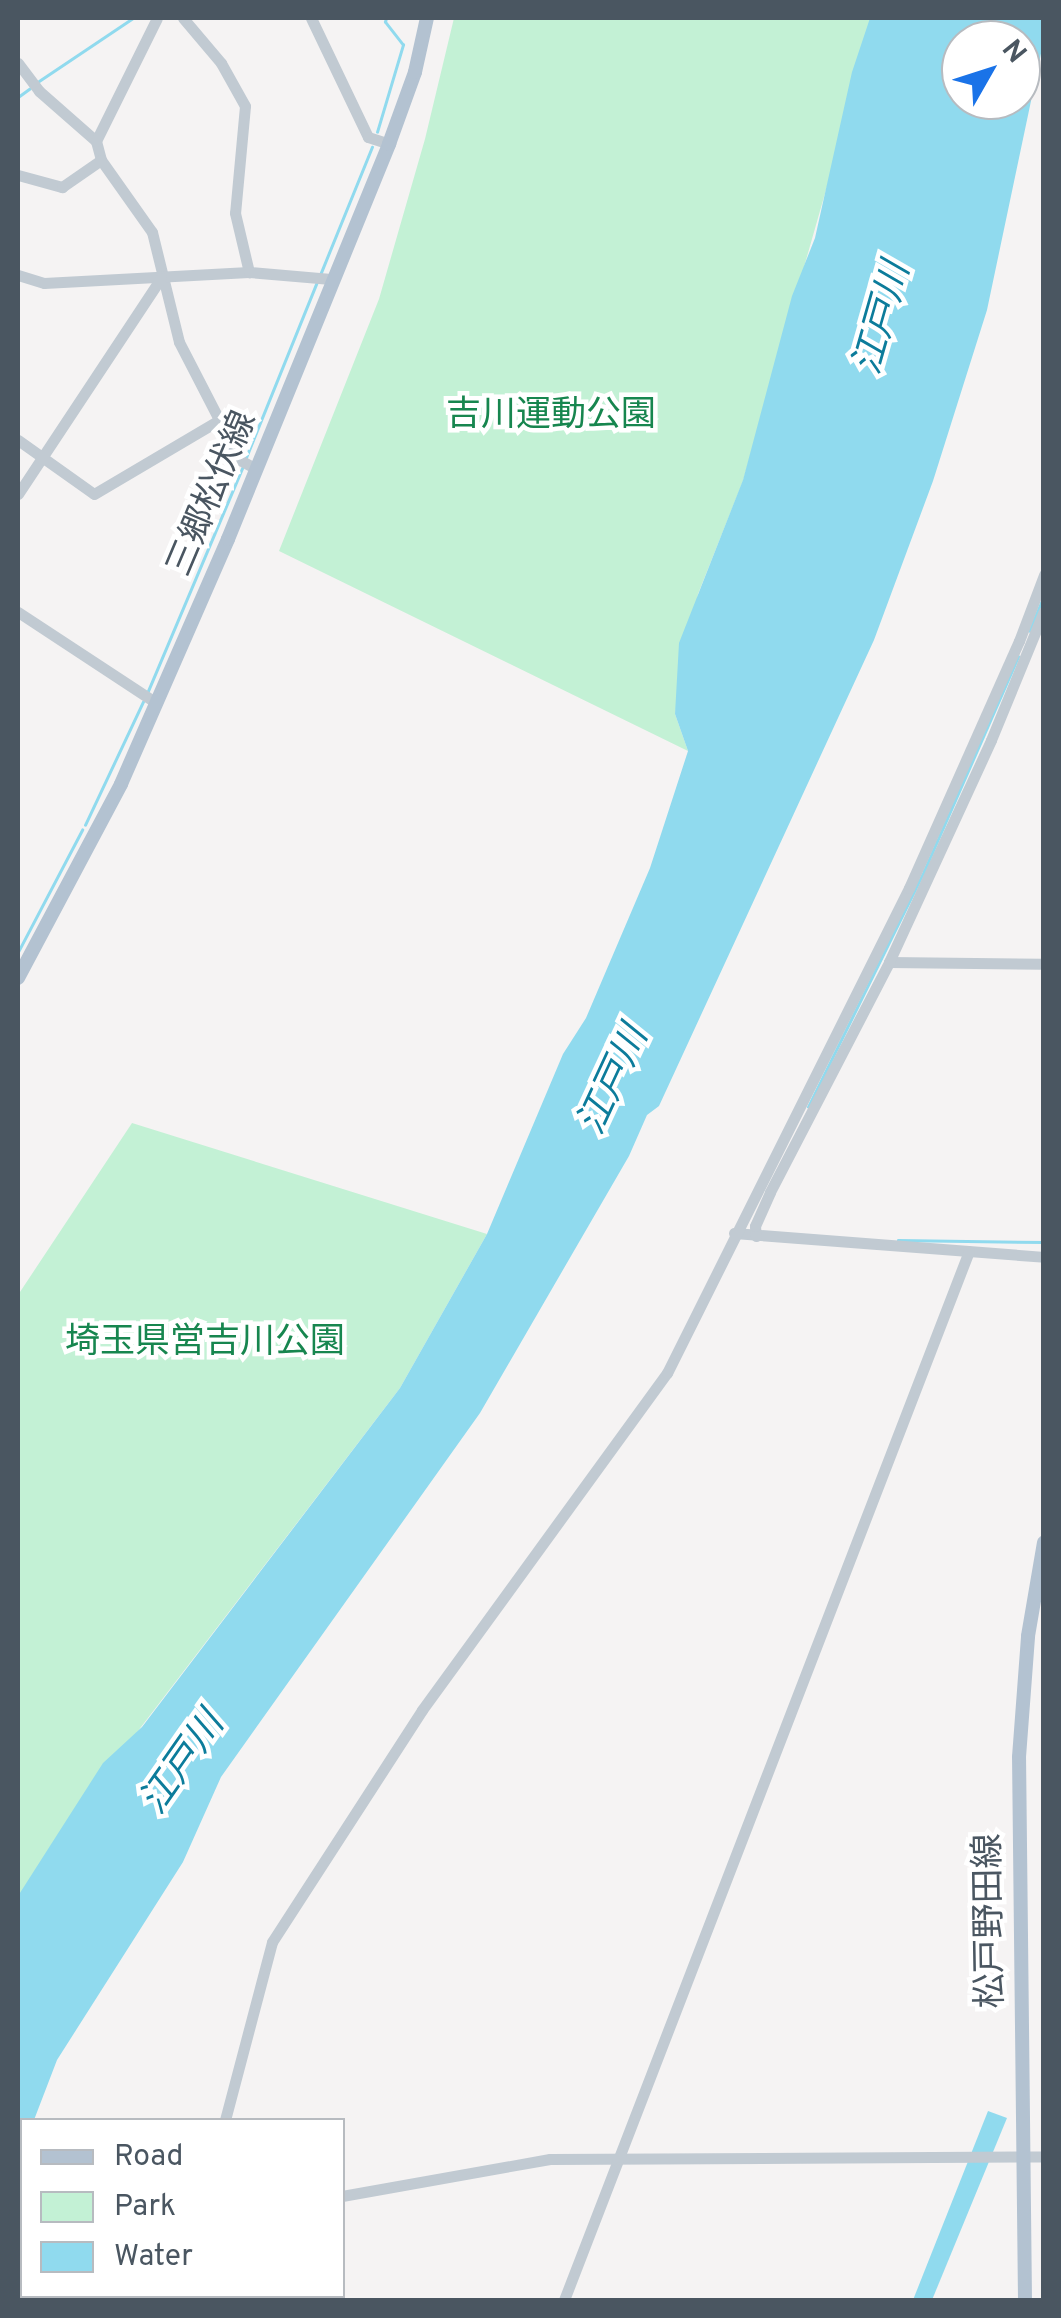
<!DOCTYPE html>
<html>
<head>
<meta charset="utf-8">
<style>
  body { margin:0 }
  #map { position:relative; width:1061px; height:2318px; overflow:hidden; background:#f5f3f3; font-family:Overpass,"Noto Sans JP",sans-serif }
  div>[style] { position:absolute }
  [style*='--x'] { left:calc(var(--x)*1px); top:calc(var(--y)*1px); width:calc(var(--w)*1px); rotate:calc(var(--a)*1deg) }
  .green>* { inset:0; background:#c3f1d5 }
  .water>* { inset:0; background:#90daee }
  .stream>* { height:2.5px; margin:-1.25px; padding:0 1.25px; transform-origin:1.25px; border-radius:1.25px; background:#90daee }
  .minor>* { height:11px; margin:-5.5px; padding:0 5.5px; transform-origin:5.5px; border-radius:5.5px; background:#c1cad2 }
  .major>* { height:14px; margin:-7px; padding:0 7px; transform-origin:7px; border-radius:7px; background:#b3c2d1 }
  span { translate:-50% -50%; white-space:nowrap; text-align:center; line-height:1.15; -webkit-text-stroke:9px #fff; paint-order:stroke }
  .park-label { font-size:35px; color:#17864f }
  .street-label { font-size:35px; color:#4a5661 }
  .water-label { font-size:38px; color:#0c7c9b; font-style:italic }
  .frame { position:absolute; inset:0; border:20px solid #4a5661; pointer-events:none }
  .legend { position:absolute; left:20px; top:2118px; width:325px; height:180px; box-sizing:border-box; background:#fff; border:2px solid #b7bbc0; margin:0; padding:12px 18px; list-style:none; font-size:30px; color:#4a5661 }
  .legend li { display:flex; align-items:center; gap:20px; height:50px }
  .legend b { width:50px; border:2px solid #b7bbc0 }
  .north { position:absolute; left:941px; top:20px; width:100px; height:100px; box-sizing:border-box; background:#fff; border:2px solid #b7bbc0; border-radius:50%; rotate:51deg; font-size:28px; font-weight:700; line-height:40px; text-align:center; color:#4a5661 }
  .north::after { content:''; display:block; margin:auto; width:35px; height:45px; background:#1a73e8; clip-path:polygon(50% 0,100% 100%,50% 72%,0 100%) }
</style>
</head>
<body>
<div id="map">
  <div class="green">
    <div style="clip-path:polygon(454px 18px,875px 18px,743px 481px,698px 594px,675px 714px,688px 751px,279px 551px,379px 299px,425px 139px)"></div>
    <div style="clip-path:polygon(132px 1123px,487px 1234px,400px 1388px,141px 1727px,18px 1899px,18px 1295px)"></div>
  </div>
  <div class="water">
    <div style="clip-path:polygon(evenodd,870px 18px,1044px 18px,1043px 44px,987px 310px,933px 481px,874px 640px,659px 1106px,647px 1115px,629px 1156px,480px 1413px,221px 1777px,183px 1862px,57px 2060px,34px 2120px,22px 2120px,18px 2168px,18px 1896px,103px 1763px,142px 1727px,400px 1388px,487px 1234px,563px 1054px,586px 1018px,650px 868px,688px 751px,675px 714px,679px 643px,743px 480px,792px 296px,815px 238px,852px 72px,870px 18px,961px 40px,1021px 40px,1021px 100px,961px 100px,961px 40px)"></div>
    <div style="clip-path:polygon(988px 2111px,1007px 2118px,932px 2300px,913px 2300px)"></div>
  </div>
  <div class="stream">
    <div style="--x:39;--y:81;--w:113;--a:-33.8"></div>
    <div style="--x:18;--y:97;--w:14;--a:-36"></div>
    <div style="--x:377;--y:132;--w:91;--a:-73.4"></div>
    <div style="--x:403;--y:45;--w:29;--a:-128"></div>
    <div style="--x:385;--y:22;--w:4;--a:-76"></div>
    <div style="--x:320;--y:275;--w:138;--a:-67.9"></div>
    <div style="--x:245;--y:460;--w:192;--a:-68"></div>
    <div style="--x:1029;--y:631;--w:39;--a:-67"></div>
    <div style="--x:148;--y:691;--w:242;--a:-67.1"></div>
    <div style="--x:85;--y:825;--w:136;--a:-64.8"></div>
    <div style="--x:18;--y:952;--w:138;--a:-62.3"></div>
    <div style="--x:808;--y:1107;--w:263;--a:-63.8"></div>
    <div style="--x:924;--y:871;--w:234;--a:-66.3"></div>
    <div style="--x:898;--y:1240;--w:146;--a:0.8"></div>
  </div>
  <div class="minor">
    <div style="--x:183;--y:18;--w:59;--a:49.8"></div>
    <div style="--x:221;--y:63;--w:49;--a:60.8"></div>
    <div style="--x:245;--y:106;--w:107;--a:95.3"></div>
    <div style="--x:235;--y:213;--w:61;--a:76.7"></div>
    <div style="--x:311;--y:18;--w:132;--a:64.4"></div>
    <div style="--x:368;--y:137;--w:22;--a:18"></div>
    <div style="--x:18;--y:63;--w:35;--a:53"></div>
    <div style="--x:39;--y:91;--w:76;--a:41.3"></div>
    <div style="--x:96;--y:141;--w:20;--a:75"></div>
    <div style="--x:101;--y:160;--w:88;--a:54.7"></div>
    <div style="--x:152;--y:232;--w:113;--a:76.2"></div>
    <div style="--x:179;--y:342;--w:133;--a:62.7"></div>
    <div style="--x:240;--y:460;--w:18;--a:29"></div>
    <div style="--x:96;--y:141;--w:137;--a:-63.6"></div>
    <div style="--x:18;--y:175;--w:46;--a:15.3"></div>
    <div style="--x:62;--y:187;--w:47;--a:-34.7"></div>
    <div style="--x:18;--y:275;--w:27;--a:17"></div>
    <div style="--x:44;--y:283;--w:205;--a:-3.1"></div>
    <div style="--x:249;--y:272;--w:82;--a:4.9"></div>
    <div style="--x:18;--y:440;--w:93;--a:35.4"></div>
    <div style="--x:94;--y:494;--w:147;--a:-30.6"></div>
    <div style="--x:18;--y:494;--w:259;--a:-56.5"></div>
    <div style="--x:18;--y:612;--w:164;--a:33.3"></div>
    <div style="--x:889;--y:962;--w:153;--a:0.7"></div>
    <div style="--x:734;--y:1233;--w:311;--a:4.4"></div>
    <div style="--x:756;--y:1236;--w:10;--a:-96"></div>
    <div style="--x:755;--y:1226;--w:37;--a:-66"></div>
    <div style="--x:770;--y:1192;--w:259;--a:-62.6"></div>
    <div style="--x:889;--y:962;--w:244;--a:-65.3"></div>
    <div style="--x:991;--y:740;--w:139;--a:-67.7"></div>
    <div style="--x:225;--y:2120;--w:184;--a:-75.2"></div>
    <div style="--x:272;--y:1942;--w:276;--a:-57.1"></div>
    <div style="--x:422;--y:1710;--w:417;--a:-54"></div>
    <div style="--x:667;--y:1373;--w:542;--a:-63.48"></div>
    <div style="--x:909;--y:888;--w:270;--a:-66"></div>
    <div style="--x:1019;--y:641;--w:71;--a:-69.3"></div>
    <div style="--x:342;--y:2196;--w:211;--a:-10.1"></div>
    <div style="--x:550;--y:2159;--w:494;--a:-0.3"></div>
    <div style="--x:106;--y:2300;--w:4;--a:-63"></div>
    <div style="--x:564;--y:2300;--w:1124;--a:-68.89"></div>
  </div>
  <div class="major">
    <div style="--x:18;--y:978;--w:220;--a:-62"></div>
    <div style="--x:121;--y:784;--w:267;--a:-66.4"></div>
    <div style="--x:228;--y:539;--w:427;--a:-67.8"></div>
    <div style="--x:389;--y:144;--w:77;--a:-70.1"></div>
    <div style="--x:415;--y:72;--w:55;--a:-77.5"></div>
    <div style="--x:1025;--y:2300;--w:543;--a:-90.63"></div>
    <div style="--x:1019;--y:1757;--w:121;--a:-85.7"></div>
    <div style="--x:1028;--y:1636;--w:95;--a:-80.3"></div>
  </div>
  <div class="park-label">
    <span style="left:551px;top:416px">吉川運動公園</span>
    <span style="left:205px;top:1343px">埼玉県営吉川公園</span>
  </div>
  <div class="street-label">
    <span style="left:213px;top:494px;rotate:-67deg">三郷松伏線</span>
    <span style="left:991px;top:1921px;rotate:-91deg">松戸野田線</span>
  </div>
  <div class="water-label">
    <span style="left:884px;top:319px;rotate:-74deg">江戸川</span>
    <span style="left:615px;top:1081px;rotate:-65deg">江戸川</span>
    <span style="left:184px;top:1764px;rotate:-55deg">江戸川</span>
  </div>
  <div class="frame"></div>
  <ul class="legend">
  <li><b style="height:12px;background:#b3c2d1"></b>Road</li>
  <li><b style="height:28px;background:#c3f1d5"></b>Park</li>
  <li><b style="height:28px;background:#90daee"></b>Water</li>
  </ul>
  <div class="north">N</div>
</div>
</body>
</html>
